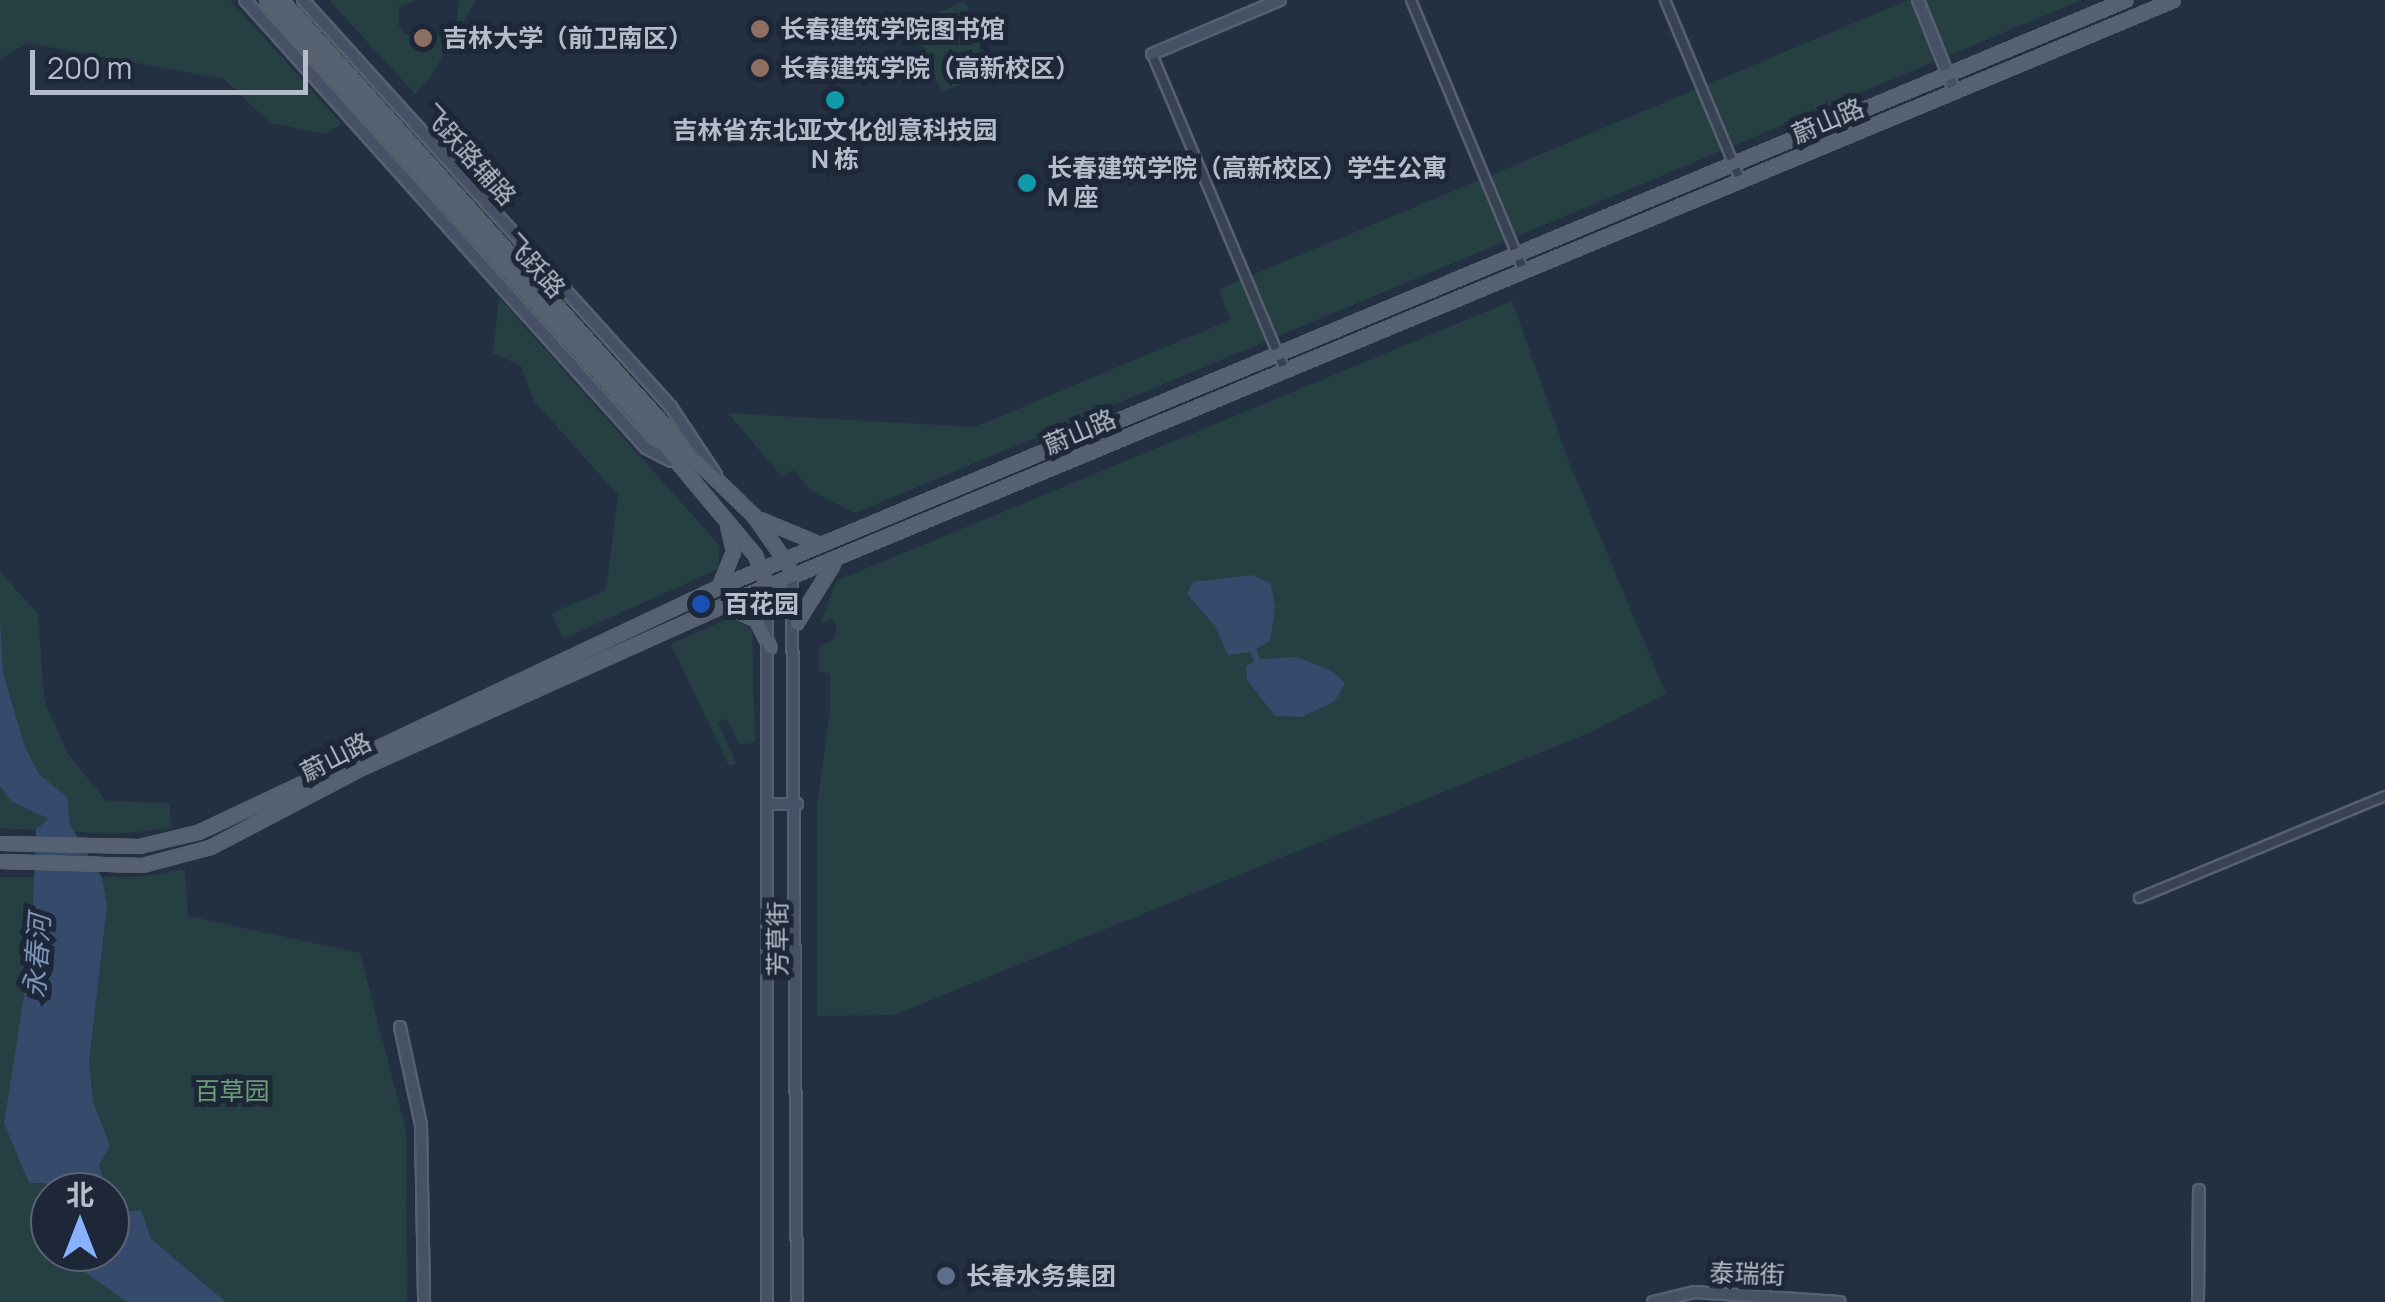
<!DOCTYPE html>
<html>
<head>
<meta charset="utf-8">
<style>
  body { margin:0 }
  #map { position:relative; width:2385px; height:1302px; overflow:hidden; background:#233042; font-family:Manrope,"Noto Sans SC",sans-serif }
  div>[style] { position:absolute }
  [style*='--x'] { left:calc(var(--x)*1px); top:calc(var(--y)*1px); width:calc(var(--w)*1px); rotate:calc(var(--a)*1deg) }
  .green>* { inset:0; background:#263f43; transform-origin:0 0 }
  .water>* { inset:0; background:#364a6b }
  .roads { filter:drop-shadow(2px 0 #56606f) drop-shadow(-2px 0 #56606f) drop-shadow(0 2px #56606f) drop-shadow(0 -2px #56606f) }
  .street>* { height:8px; margin:-4px; padding:0 4px; transform-origin:4px; border-radius:4px; background:#384252 }
  .secondary>* { height:10px; margin:-5px; padding:0 5px; transform-origin:5px; border-radius:5px; background:#465165 }
  .primary>* { height:11px; margin:-5.5px; padding:0 5.5px; transform-origin:5.5px; border-radius:5.5px; background:#566172 }
  .dots>* { width:28px; height:28px; translate:-50% -50%; box-sizing:border-box; border:5px solid #1d2737; border-radius:50% }
  span { translate:-50% -50%; white-space:nowrap; text-align:center; line-height:1.15; -webkit-text-stroke:10px #1d2737; paint-order:stroke }
  .poi-label { font-size:25px; color:#b5bdcc; font-weight:700 }
  .left { translate:0 -50%; text-align:left }
  .street-label { font-size:25px; color:#b5bdcc }
  .park-label { font-size:25px; color:#6a9f77 }
  .water-label { font-size:28px; color:#7a92b6; font-style:italic }
  .north { position:absolute; left:30px; top:1172px; width:100px; height:100px; box-sizing:border-box; background:#1d2737; border:2px solid #5a6373; border-radius:50%; rotate:0deg; font-size:28px; font-weight:700; line-height:40px; text-align:center; color:#b5bdcc }
  .north::after { content:''; display:block; margin:auto; width:35px; height:45px; background:#87b2ff; clip-path:polygon(50% 0,100% 100%,50% 72%,0 100%) }
  .scale { position:absolute; left:30px; top:50px; width:278px; height:45px; box-sizing:border-box; border:5px solid #b5bdcc; border-top:0; padding-left:12px; font-size:30px; line-height:35px; white-space:nowrap; color:#b5bdcc; -webkit-text-stroke:8px #1d2737; paint-order:stroke }
</style>
</head>
<body>
<div id="map">
  <div class="green">
    <div style="clip-path:polygon(0 0,230px 0,342px 124px,325px 134px,270px 123px,224px 79px,27px 43px,0 59px)"></div>
    <div style="clip-path:polygon(329px 0,418px 0,399px 6px,399px 27px,406px 35px,455px 34px,459px 0,476px 0,431px 76px,415px 94px)"></div>
    <div style="clip-path:polygon(1909px 0,2082px 0,855px 513px,812px 491px,793px 470px,782px 477px,728px 413px,975px 427px,1230px 320px,1219px 289px)"></div>
    <div style="left:965px;top:1px;width:75px;height:57px;rotate:67deg"></div>
    <div style="clip-path:polygon(499px 298px,720px 546px,718px 569px,563px 639px,552px 613px,606px 590px,618px 495px,534px 401px,521px 366px,493px 353px)"></div>
    <div style="clip-path:polygon(1512px 301px,1569px 462px,1666px 694px,1591px 732px,894px 1015px,817px 1016px,817px 805px,830px 711px,830px 673px,819px 672px,819px 647px,833px 640px,837px 626px,832px 618px,820px 624px,836px 581px)"></div>
    <div style="clip-path:polygon(0 572px,38px 614px,44px 699px,67px 753px,106px 801px,169px 803px,172px 828px,116px 834px,0 828px)"></div>
    <div style="clip-path:polygon(732px 617px,752px 630px,755px 742px,739px 745px,727px 719px,718px 722px,736px 763px,729px 766px,671px 644px)"></div>
    <div style="clip-path:polygon(evenodd,185px 869px,188px 916px,360px 953px,406px 1131px,407px 1302px,0 1302px,0 877px,142px 877px,185px 869px,50px 1192px,110px 1192px,110px 1252px,50px 1252px,50px 1192px)"></div>
  </div>
  <div class="water">
    <div style="clip-path:polygon(1252px 575px,1271px 584px,1275px 608px,1270px 641px,1256px 649px,1260px 659px,1297px 657px,1330px 670px,1345px 683px,1335px 701px,1302px 717px,1275px 716px,1247px 680px,1246px 666px,1254px 662px,1250px 652px,1228px 655px,1215px 626px,1187px 594px,1193px 582px)"></div>
    <div style="clip-path:polygon(0 620px,3px 673px,25px 747px,39px 774px,67px 797px,70px 825px,102px 878px,107px 905px,89px 1062px,93px 1102px,110px 1146px,99px 1165px,107px 1192px,60px 1192px,45px 1183px,29px 1183px,4px 1123px,31px 952px,36px 829px,49px 819px,11px 801px,0 786px)"></div>
    <div style="clip-path:polygon(110px 1198px,122px 1212px,141px 1210px,151px 1239px,226px 1302px,127px 1302px,75px 1265px,67px 1252px,110px 1252px)"></div>
  </div>
  <div class="roads">
    <div class="street">
      <div style="--x:1411;--y:0;--w:295;--a:67.4"></div>
      <div style="--x:1665;--y:0;--w:197;--a:67.3"></div>
      <div style="--x:1152;--y:54;--w:344;--a:67.2"></div>
      <div style="--x:2139;--y:898;--w:266;--a:-22.5"></div>
    </div>
    <div class="secondary">
      <div style="--x:245;--y:0;--w:601;--a:48.17"></div>
      <div style="--x:646;--y:448;--w:28;--a:27"></div>
      <div style="--x:303;--y:0;--w:549;--a:47.88"></div>
      <div style="--x:671;--y:407;--w:82;--a:56.5"></div>
      <div style="--x:1918;--y:0;--w:99;--a:68.1"></div>
      <div style="--x:1152;--y:54;--w:139;--a:-22.9"></div>
      <div style="--x:792;--y:576;--w:726;--a:89.61"></div>
      <div style="--x:770;--y:804;--w:27;--a:0"></div>
      <div style="--x:400;--y:1027;--w:100;--a:77.9"></div>
      <div style="--x:421;--y:1125;--w:177;--a:89"></div>
      <div style="--x:767;--y:1302;--w:715;--a:-90"></div>
      <div style="--x:1653;--y:1302;--w:42;--a:-13.7"></div>
      <div style="--x:1694;--y:1292;--w:146;--a:3.9"></div>
      <div style="--x:2198;--y:1302;--w:112;--a:-89.5"></div>
    </div>
    <div class="primary">
      <div style="--x:266;--y:0;--w:548;--a:48.11"></div>
      <div style="--x:632;--y:408;--w:192;--a:50.1"></div>
      <div style="--x:755;--y:555;--w:34;--a:69"></div>
      <div style="--x:281;--y:0;--w:608;--a:48"></div>
      <div style="--x:688;--y:452;--w:92;--a:44.1"></div>
      <div style="--x:754;--y:516;--w:60;--a:55.2"></div>
      <div style="--x:760;--y:519;--w:65;--a:22.6"></div>
      <div style="--x:719;--y:586;--w:38;--a:-68"></div>
      <div style="--x:733;--y:551;--w:27;--a:-103"></div>
      <div style="--x:724;--y:605;--w:35;--a:25"></div>
      <div style="--x:756;--y:620;--w:30;--a:63"></div>
      <div style="--x:796;--y:623;--w:70;--a:-57.9"></div>
      <div style="--x:0;--y:843;--w:139;--a:1.2"></div>
      <div style="--x:139;--y:846;--w:61;--a:-13.3"></div>
      <div style="--x:198;--y:832;--w:575;--a:-25.23"></div>
      <div style="--x:718;--y:587;--w:1525;--a:-22.65"></div>
      <div style="--x:0;--y:861;--w:142;--a:1.6"></div>
      <div style="--x:142;--y:865;--w:70;--a:-14.8"></div>
      <div style="--x:210;--y:847;--w:170;--a:-27.6"></div>
      <div style="--x:361;--y:768;--w:417;--a:-24.2"></div>
      <div style="--x:741;--y:597;--w:1551;--a:-22.63"></div>
    </div>
  </div>
  <div class="dots">
    <div style="left:760px;top:29px;background:#8d6e63"></div>
    <div style="left:423px;top:38px;background:#8d6e63"></div>
    <div style="left:760px;top:68px;background:#8d6e63"></div>
    <div style="left:835px;top:100px;background:#0f9aa8"></div>
    <div style="left:1027px;top:183px;background:#0f9aa8"></div>
    <div style="left:701px;top:604px;background:#1a4fb4"></div>
    <div style="left:946px;top:1276px;background:#5c6f8a"></div>
  </div>
  <div class="poi-label">
    <span class="left" style="left:780px;top:29px">长春建筑学院图书馆</span>
    <span class="left" style="left:443px;top:38px">吉林大学（前卫南区）</span>
    <span class="left" style="left:780px;top:68px">长春建筑学院（高新校区）</span>
    <span style="left:835px;top:145px">吉林省东北亚文化创意科技园<br>N 栋</span>
    <span class="left" style="left:1047px;top:183px">长春建筑学院（高新校区）学生公寓<br>M 座</span>
    <span class="left" style="left:724px;top:604px">百花园</span>
    <span class="left" style="left:966px;top:1276px">长春水务集团</span>
  </div>
  <div class="street-label">
    <span style="left:1828px;top:121px;rotate:-23deg">蔚山路</span>
    <span style="left:469px;top:155px;rotate:48deg">飞跃路辅路</span>
    <span style="left:535px;top:266px;rotate:48deg">飞跃路</span>
    <span style="left:1080px;top:432px;rotate:-23deg">蔚山路</span>
    <span style="left:336px;top:757px;rotate:-27deg">蔚山路</span>
    <span style="left:778px;top:939px;rotate:-90deg">芳草街</span>
    <span style="left:1747px;top:1274px;rotate:2deg">泰瑞街</span>
  </div>
  <div class="park-label">
    <span style="left:232px;top:1091px">百草园</span>
  </div>
  <div class="water-label">
    <span style="left:36px;top:956px;rotate:-86deg">永春河</span>
  </div>
  <div class="north">北</div>
  <div class="scale">200 m</div>
</div>
</body>
</html>
